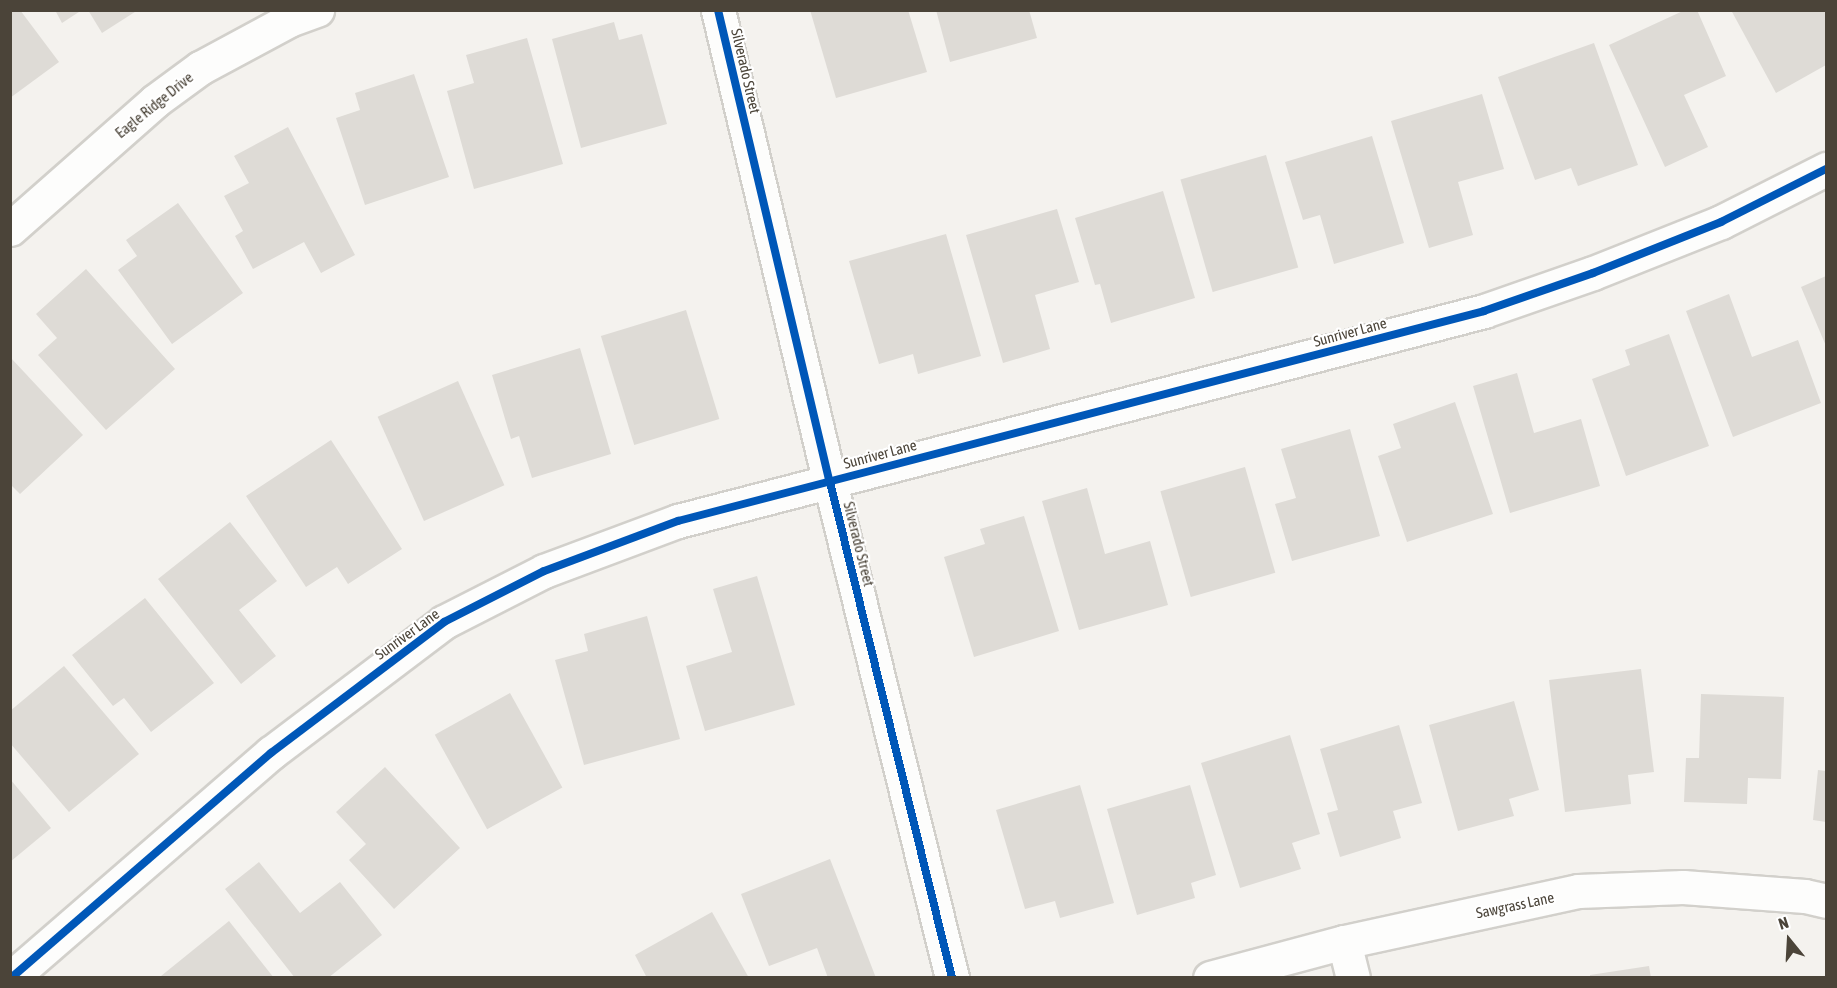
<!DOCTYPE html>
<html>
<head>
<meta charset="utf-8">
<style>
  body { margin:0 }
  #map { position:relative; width:1837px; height:988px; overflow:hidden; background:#f4f2ee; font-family:"Asap Condensed",sans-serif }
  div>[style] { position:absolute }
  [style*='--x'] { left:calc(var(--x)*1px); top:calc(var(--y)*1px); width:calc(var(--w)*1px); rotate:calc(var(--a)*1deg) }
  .building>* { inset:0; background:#dedbd6; transform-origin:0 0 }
  .roads { filter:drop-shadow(2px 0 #d2d0cb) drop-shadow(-2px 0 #d2d0cb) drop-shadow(0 2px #d2d0cb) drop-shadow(0 -2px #d2d0cb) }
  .minor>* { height:33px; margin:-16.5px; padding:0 16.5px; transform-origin:16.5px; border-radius:16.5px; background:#fdfdfc }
  .cycleway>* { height:8px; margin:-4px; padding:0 4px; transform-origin:4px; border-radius:4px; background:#0057b8 }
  span { translate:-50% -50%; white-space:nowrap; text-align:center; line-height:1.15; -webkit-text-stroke:4.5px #fff; paint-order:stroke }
  .street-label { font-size:15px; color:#4b4439 }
  .frame { position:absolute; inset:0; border:12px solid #4b4439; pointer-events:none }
  .north { position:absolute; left:1759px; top:910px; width:60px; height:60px; -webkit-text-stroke:4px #fff; paint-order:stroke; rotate:342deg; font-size:16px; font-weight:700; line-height:24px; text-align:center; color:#4b4439 }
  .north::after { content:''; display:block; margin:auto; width:21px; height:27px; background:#4b4439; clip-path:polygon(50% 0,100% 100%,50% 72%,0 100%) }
</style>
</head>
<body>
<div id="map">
  <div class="building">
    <div style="clip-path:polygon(10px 10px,20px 10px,59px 62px,10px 98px)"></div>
    <div style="clip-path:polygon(55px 10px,82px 10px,62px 23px)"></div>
    <div style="clip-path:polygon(88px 10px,138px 10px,102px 33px)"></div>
    <div style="clip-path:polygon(810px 10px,908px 10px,927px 72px,836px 98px)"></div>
    <div style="clip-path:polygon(936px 10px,1029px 10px,1037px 38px,950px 62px)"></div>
    <div style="clip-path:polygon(1685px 10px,1697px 10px,1726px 76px,1684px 95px,1708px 147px,1665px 167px,1609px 45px)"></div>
    <div style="clip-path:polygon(1731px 10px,1826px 10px,1826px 65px,1776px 93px)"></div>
    <div style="clip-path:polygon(614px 22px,619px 40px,642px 34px,667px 124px,581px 148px,552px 39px)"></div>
    <div style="clip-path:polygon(527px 38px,563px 164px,474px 189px,447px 91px,474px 83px,466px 55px)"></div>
    <div style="clip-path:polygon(1594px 43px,1638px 165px,1578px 186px,1571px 168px,1535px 180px,1498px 77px)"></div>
    <div style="clip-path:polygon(414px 74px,449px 177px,365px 205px,336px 118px,360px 110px,355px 93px)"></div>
    <div style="clip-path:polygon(1482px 94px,1504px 169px,1458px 182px,1473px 235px,1429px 248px,1391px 121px)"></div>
    <div style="clip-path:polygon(288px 127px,355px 255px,321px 273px,304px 242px,253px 269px,235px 236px,243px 231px,224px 196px,249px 183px,234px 156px)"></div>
    <div style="clip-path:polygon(1372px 136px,1404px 243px,1334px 264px,1320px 215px,1303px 220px,1285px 162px)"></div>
    <div style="left:1266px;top:155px;width:117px;height:89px;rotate:74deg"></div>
    <div style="clip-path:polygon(1163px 191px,1195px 298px,1111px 323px,1100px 284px,1095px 285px,1075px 218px)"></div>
    <div style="clip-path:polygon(178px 203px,243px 293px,172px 344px,118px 270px,137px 256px,126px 240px)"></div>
    <div style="clip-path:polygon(1057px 209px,1079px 282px,1035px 295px,1050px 349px,1003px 363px,966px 235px)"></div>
    <div style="clip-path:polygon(946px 234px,981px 356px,918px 374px,913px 354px,879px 364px,849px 261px)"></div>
    <div style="clip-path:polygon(86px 269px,175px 369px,106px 430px,38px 355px,57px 338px,36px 314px)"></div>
    <div style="clip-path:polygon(1826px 276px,1826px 346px,1801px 287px)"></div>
    <div style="clip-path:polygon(1729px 294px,1752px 357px,1798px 340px,1821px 403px,1733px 437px,1686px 311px)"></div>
    <div style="left:686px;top:310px;width:114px;height:89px;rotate:73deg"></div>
    <div style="clip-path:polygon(1669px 334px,1709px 446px,1626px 476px,1592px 379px,1630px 365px,1625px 350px)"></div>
    <div style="clip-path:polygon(580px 348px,611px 454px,532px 478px,519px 436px,511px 439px,492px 375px)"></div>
    <div style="clip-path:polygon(10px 357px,83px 435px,20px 494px,10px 484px)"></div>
    <div style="clip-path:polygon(1517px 373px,1534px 433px,1581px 419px,1600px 486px,1510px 513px,1473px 386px)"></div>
    <div style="left:458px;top:381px;width:114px;height:88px;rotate:66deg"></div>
    <div style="clip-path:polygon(1455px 402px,1493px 514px,1407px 542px,1378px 456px,1401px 448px,1393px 424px)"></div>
    <div style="clip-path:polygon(1350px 429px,1380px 536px,1292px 561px,1275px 504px,1296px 498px,1281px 449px)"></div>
    <div style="clip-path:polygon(331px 440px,402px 549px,348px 584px,337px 567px,306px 587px,246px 496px)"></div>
    <div style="left:1245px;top:467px;width:110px;height:88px;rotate:74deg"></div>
    <div style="clip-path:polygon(1087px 488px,1105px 554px,1150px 541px,1168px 605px,1079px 630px,1042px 501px)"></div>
    <div style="clip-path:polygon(1024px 516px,1059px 631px,974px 657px,944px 557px,985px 544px,980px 529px)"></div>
    <div style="clip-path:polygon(230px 522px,277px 581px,239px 610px,276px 656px,241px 684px,158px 579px)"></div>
    <div style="clip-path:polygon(757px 576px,795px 705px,705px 731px,686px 666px,732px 652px,713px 589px)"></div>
    <div style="clip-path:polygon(145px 598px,214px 683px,151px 732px,124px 698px,113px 706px,72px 655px)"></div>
    <div style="clip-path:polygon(647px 616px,680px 739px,584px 765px,555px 660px,588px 651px,584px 634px)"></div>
    <div style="clip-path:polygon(64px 666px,139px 754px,69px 812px,10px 743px,10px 711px)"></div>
    <div style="clip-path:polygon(1641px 669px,1654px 772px,1628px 775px,1631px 804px,1565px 812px,1549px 680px)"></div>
    <div style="left:510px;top:693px;width:108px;height:86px;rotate:61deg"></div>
    <div style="clip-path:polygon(1701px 694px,1784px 697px,1781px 779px,1748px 778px,1747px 804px,1684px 802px,1686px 758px,1699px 758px)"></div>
    <div style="clip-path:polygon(1514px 701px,1539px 790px,1509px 799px,1514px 816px,1458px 831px,1429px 725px)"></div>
    <div style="clip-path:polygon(1399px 725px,1422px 803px,1393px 811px,1401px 838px,1340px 857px,1327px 813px,1338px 810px,1320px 749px)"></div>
    <div style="clip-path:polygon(1290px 735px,1320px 834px,1292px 843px,1301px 869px,1240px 888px,1201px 763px)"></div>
    <div style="clip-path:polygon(385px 767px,460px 848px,394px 909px,349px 860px,366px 844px,336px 812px)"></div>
    <div style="clip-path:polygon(1818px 770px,1826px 771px,1826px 822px,1813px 820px)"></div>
    <div style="clip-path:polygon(10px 779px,51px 828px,10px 862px)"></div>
    <div style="clip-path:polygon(1080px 785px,1114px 903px,1060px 918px,1055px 901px,1025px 909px,996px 810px)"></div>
    <div style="clip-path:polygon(1190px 785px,1216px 875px,1191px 883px,1195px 898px,1137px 915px,1107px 809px)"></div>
    <div style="clip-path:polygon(830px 859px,876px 978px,828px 978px,817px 948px,769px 966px,741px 894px)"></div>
    <div style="clip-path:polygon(259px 862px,300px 913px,340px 882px,382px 935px,328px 978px,295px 978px,225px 889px)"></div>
    <div style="clip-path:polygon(712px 912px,749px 978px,647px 978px,635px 955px)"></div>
    <div style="clip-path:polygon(229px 921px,274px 978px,162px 978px,161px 976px)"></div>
    <div style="clip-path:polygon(1649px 966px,1651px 978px,1590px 978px,1590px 975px)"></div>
  </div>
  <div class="roads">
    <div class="minor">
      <div style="--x:718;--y:10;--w:485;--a:76.7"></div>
      <div style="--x:830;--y:482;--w:511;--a:76.18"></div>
      <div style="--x:10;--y:229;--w:193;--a:-41.4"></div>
      <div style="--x:155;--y:101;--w:56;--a:-36.3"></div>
      <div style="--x:200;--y:68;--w:101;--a:-28.3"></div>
      <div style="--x:289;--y:20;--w:30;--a:-20"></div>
      <div style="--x:1344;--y:942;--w:37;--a:76"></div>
      <div style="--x:11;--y:978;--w:344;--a:-40.9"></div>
      <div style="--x:271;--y:753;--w:217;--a:-37.1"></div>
      <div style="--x:444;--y:622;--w:112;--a:-27"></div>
      <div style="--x:544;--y:571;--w:143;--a:-20.5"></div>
      <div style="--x:678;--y:521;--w:833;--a:-14.6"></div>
      <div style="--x:1484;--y:311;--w:115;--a:-19.2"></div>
      <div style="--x:1593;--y:273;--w:138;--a:-21.7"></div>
      <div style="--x:1721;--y:222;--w:118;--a:-26.8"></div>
      <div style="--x:1210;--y:978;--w:139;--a:-15"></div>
      <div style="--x:1344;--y:942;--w:239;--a:-12.3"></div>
      <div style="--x:1578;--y:891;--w:105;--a:-2.2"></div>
      <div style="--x:1683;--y:887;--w:122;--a:4.2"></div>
      <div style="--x:1805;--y:896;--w:22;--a:13"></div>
    </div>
  </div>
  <div class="cycleway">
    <div style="--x:718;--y:10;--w:485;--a:76.7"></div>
    <div style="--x:830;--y:482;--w:511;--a:76.18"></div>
    <div style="--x:11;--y:978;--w:344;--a:-40.9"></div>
    <div style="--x:271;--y:753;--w:217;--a:-37.1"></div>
    <div style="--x:444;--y:622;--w:112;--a:-27"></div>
    <div style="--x:544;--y:571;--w:143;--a:-20.5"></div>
    <div style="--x:678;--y:521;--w:833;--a:-14.6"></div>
    <div style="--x:1484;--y:311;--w:115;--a:-19.2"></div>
    <div style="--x:1593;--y:273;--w:138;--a:-21.7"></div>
    <div style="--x:1721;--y:222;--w:118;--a:-26.8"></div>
  </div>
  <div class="street-label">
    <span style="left:746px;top:71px;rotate:77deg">Silverado Street</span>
    <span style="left:154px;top:105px;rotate:-39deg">Eagle Ridge Drive</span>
    <span style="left:1350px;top:332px;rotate:-15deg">Sunriver Lane</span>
    <span style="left:880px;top:454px;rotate:-15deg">Sunriver Lane</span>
    <span style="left:859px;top:544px;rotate:76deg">Silverado Street</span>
    <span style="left:407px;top:634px;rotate:-36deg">Sunriver Lane</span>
    <span style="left:1515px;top:905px;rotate:-12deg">Sawgrass Lane</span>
  </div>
  <div class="frame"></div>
  <div class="north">N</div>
</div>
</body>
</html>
